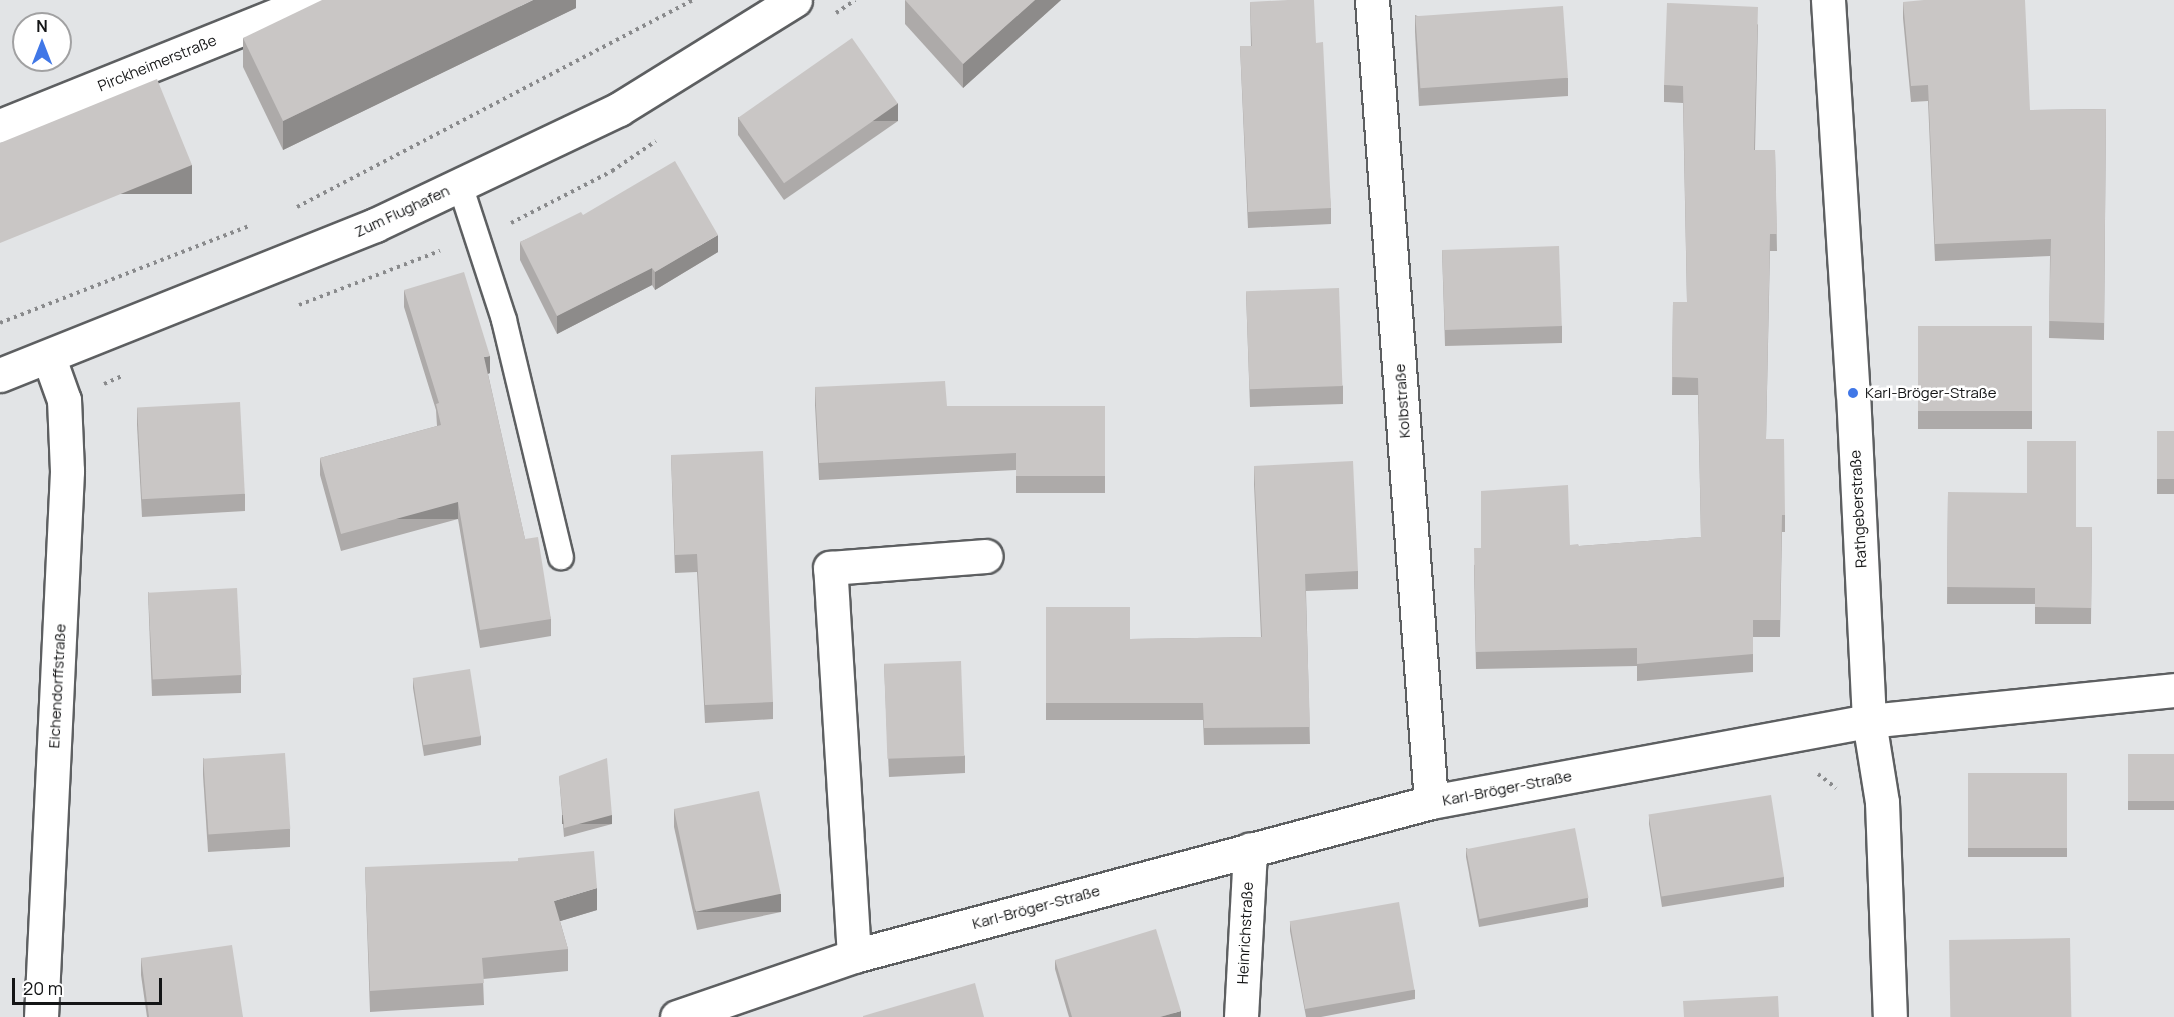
<!DOCTYPE html>
<html>
<head>
<meta charset="utf-8">
<style>
  body { margin:0 }
  #map { position:relative; width:2174px; height:1017px; overflow:hidden; background:#e2e4e6; font-family:Manrope,sans-serif }
  div>[style] { position:absolute }
  [style*='--x'] { left:calc(var(--x)*1px); top:calc(var(--y)*1px); width:calc(var(--w)*1px); rotate:calc(var(--a)*1deg) }
  .path>* { height:4px; margin-top:-2px; transform-origin:0; background:repeating-linear-gradient(90deg,#898a8c 0 3px,transparent 0 7.5px) }
  .roads { filter:drop-shadow(2px 0 #5d5f61) drop-shadow(-2px 0 #5d5f61) drop-shadow(0 2px #5d5f61) drop-shadow(0 -2px #5d5f61) }
  .service>* { height:24px; margin:-12px; padding:0 12px; transform-origin:12px; border-radius:12px; background:#fff }
  .minor>* { height:33px; margin:-16.5px; padding:0 16.5px; transform-origin:16.5px; border-radius:16.5px; background:#fff }
  .tertiary>* { height:33px; margin:-16.5px; padding:0 16.5px; transform-origin:16.5px; border-radius:16.5px; background:#fff }
  .wall>* { inset:0; background:#adaaa9; transform-origin:0 0 }
  .shaded-wall>* { inset:0; background:#8d8b8a; transform-origin:0 0 }
  .building>* { inset:0; background:#c9c6c5; transform-origin:0 0 }
  .dots>* { width:16px; height:16px; translate:-50% -50%; box-sizing:border-box; border:3px solid #fff; border-radius:50% }
  span { translate:-50% -50%; white-space:nowrap; text-align:center; line-height:1.15; -webkit-text-stroke:5px #fff; paint-order:stroke }
  .street-label { font-size:15px; color:#141516 }
  .poi-label { font-size:15px; color:#141516 }
  .left { translate:0 -50%; text-align:left }
  .north { position:absolute; left:12px; top:12px; width:60px; height:60px; box-sizing:border-box; background:#fff; border:2px solid #a1a1a2; border-radius:50%; rotate:0deg; font-size:16px; font-weight:700; line-height:24px; text-align:center; color:#141516 }
  .north::after { content:''; display:block; margin:auto; width:21px; height:27px; background:#4077e7; clip-path:polygon(50% 0,100% 100%,50% 72%,0 100%) }
  .scale { position:absolute; left:12px; top:978px; width:150px; height:27px; box-sizing:border-box; border:3px solid #141516; border-top:0; padding-left:8px; font-size:18px; line-height:21px; white-space:nowrap; color:#141516; -webkit-text-stroke:4px #fff; paint-order:stroke }
</style>
</head>
<body>
<div id="map">
  <div class="path">
    <div style="--x:836;--y:13;--w:23;--a:-34"></div>
    <div style="--x:297;--y:207;--w:447;--a:-27.6"></div>
    <div style="--x:511;--y:223;--w:114;--a:-27.2"></div>
    <div style="--x:612;--y:171;--w:53;--a:-34.3"></div>
    <div style="--x:299;--y:305;--w:151;--a:-21"></div>
    <div style="--x:0;--y:323;--w:269;--a:-21.3"></div>
    <div style="--x:104;--y:384;--w:20;--a:-24"></div>
    <div style="--x:1818;--y:774;--w:23;--a:38"></div>
  </div>
  <div class="roads">
    <div class="service">
      <div style="--x:460;--y:185;--w:142;--a:71.9"></div>
      <div style="--x:504;--y:320;--w:244;--a:76.5"></div>
    </div>
    <div class="minor">
      <div style="--x:1372;--y:0;--w:804;--a:85.79"></div>
      <div style="--x:0;--y:126;--w:338;--a:-21.9"></div>
      <div style="--x:854;--y:956;--w:389;--a:-93.5"></div>
      <div style="--x:830;--y:568;--w:156;--a:-4.4"></div>
      <div style="--x:41;--y:1017;--w:547;--a:-87.27"></div>
      <div style="--x:67;--y:471;--w:71;--a:-92.4"></div>
      <div style="--x:64;--y:400;--w:45;--a:-109.7"></div>
      <div style="--x:677;--y:1017;--w:187;--a:-19"></div>
      <div style="--x:854;--y:956;--w:597;--a:-14.94"></div>
      <div style="--x:1431;--y:802;--w:445;--a:-10.5"></div>
      <div style="--x:1869;--y:721;--w:307;--a:-5.8"></div>
      <div style="--x:1241;--y:1017;--w:168;--a:-86.9"></div>
    </div>
    <div class="tertiary">
      <div style="--x:1828;--y:0;--w:394;--a:86.4"></div>
      <div style="--x:1853;--y:393;--w:328;--a:87.2"></div>
      <div style="--x:1869;--y:721;--w:82;--a:80.9"></div>
      <div style="--x:1882;--y:802;--w:215;--a:87.9"></div>
      <div style="--x:0;--y:375;--w:404;--a:-21.8"></div>
      <div style="--x:375;--y:225;--w:270;--a:-25.4"></div>
      <div style="--x:619;--y:109;--w:207;--a:-31.8"></div>
    </div>
  </div>
  <div class="wall">
    <div style="clip-path:polygon(576px 0,576px 8px,283px 150px,243px 67px,243px 38px)"></div>
    <div style="clip-path:polygon(905px 0,1061px 0,963px 88px,905px 24px)"></div>
    <div style="clip-path:polygon(1250px 2px,1316px 43px,1331px 208px,1331px 224px,1248px 228px,1240px 46px,1251px 46px)"></div>
    <div style="clip-path:polygon(1903px 2px,2030px 110px,2106px 109px,2104px 340px,2049px 338px,2050px 256px,1935px 261px,1928px 101px,1911px 102px,1903px 18px)"></div>
    <div style="clip-path:polygon(1415px 15px,1568px 78px,1568px 96px,1419px 106px,1415px 32px)"></div>
    <div style="clip-path:polygon(1758px 24px,1755px 150px,1775px 150px,1777px 251px,1770px 251px,1766px 439px,1785px 515px,1785px 532px,1782px 532px,1780px 637px,1753px 637px,1753px 672px,1637px 681px,1637px 666px,1476px 669px,1474px 565px,1570px 545px,1579px 546px,1701px 537px,1698px 395px,1672px 395px,1673px 302px,1687px 302px,1683px 103px,1664px 102px,1664px 85px)"></div>
    <div style="clip-path:polygon(738px 117px,898px 121px,784px 200px,738px 135px)"></div>
    <div style="clip-path:polygon(583px 215px,718px 252px,655px 290px,652px 285px,557px 334px,520px 260px,520px 242px)"></div>
    <div style="clip-path:polygon(1442px 250px,1562px 326px,1562px 343px,1445px 346px)"></div>
    <div style="clip-path:polygon(404px 290px,490px 373px,488px 374px,525px 539px,551px 619px,551px 636px,480px 648px,458px 519px,341px 551px,320px 475px,320px 458px,437px 426px,436px 410px,404px 307px)"></div>
    <div style="clip-path:polygon(1246px 292px,1343px 386px,1343px 404px,1250px 407px)"></div>
    <div style="left:1918px;top:326px;width:114px;height:103px"></div>
    <div style="clip-path:polygon(815px 387px,947px 406px,1105px 406px,1105px 493px,1016px 493px,1016px 470px,819px 480px,815px 405px)"></div>
    <div style="clip-path:polygon(137px 408px,245px 494px,245px 511px,142px 517px,137px 425px)"></div>
    <div style="left:2157px;top:431px;width:17px;height:63px"></div>
    <div style="clip-path:polygon(671px 455px,773px 702px,773px 719px,705px 723px,697px 572px,675px 573px)"></div>
    <div style="clip-path:polygon(1254px 466px,1358px 571px,1358px 589px,1306px 591px,1310px 744px,1204px 745px,1203px 720px,1046px 720px,1046px 607px,1130px 639px,1261px 637px,1254px 484px)"></div>
    <div style="clip-path:polygon(1948px 492px,2076px 527px,2092px 527px,2091px 624px,2035px 624px,2035px 604px,1947px 604px)"></div>
    <div style="clip-path:polygon(148px 592px,241px 675px,241px 693px,152px 696px)"></div>
    <div style="clip-path:polygon(884px 664px,965px 756px,965px 773px,889px 777px)"></div>
    <div style="clip-path:polygon(413px 678px,481px 736px,481px 745px,424px 756px,413px 688px)"></div>
    <div style="left:2128px;top:754px;width:46px;height:56px"></div>
    <div style="clip-path:polygon(203px 758px,290px 829px,290px 847px,208px 852px,203px 775px)"></div>
    <div style="left:1968px;top:773px;width:99px;height:84px"></div>
    <div style="clip-path:polygon(559px 776px,612px 824px,564px 837px)"></div>
    <div style="clip-path:polygon(674px 809px,781px 912px,697px 930px,674px 827px)"></div>
    <div style="clip-path:polygon(1649px 815px,1784px 877px,1784px 887px,1662px 907px,1649px 824px)"></div>
    <div style="clip-path:polygon(1466px 848px,1588px 898px,1588px 907px,1479px 927px,1466px 857px)"></div>
    <div style="clip-path:polygon(365px 867px,597px 910px,560px 921px,568px 949px,568px 971px,483px 979px,484px 1005px,370px 1012px)"></div>
    <div style="clip-path:polygon(1290px 922px,1415px 990px,1415px 999px,1321px 1017px,1306px 1017px,1290px 931px)"></div>
    <div style="clip-path:polygon(141px 958px,243px 1017px,147px 1017px,141px 975px)"></div>
    <div style="clip-path:polygon(1055px 960px,1181px 1017px,1069px 1017px,1055px 969px)"></div>
  </div>
  <div class="shaded-wall">
    <div style="clip-path:polygon(533px 0,576px 0,576px 8px,283px 150px,283px 121px)"></div>
    <div style="clip-path:polygon(1035px 0,1061px 0,963px 88px,963px 64px)"></div>
    <div style="left:898px;top:103px;width:18px;height:139px;rotate:90deg"></div>
    <div style="left:192px;top:165px;width:29px;height:207px;rotate:90deg"></div>
    <div style="clip-path:polygon(718px 235px,718px 252px,655px 290px,655px 272px)"></div>
    <div style="clip-path:polygon(652px 268px,652px 285px,557px 334px,557px 316px)"></div>
    <div style="clip-path:polygon(490px 356px,490px 373px,484px 375px,484px 357px)"></div>
    <div style="left:458px;top:502px;width:17px;height:121px;rotate:90deg"></div>
    <div style="left:612px;top:815px;width:9px;height:50px;rotate:90deg"></div>
    <div style="clip-path:polygon(597px 888px,597px 910px,554px 923px,554px 901px)"></div>
    <div style="left:781px;top:894px;width:18px;height:86px;rotate:90deg"></div>
    <div style="clip-path:polygon(1181px 1011px,1181px 1017px,1160px 1017px)"></div>
  </div>
  <div class="building">
    <div style="clip-path:polygon(322px 0,533px 0,283px 121px,243px 38px)"></div>
    <div style="clip-path:polygon(905px 0,1035px 0,963px 64px)"></div>
    <div style="clip-path:polygon(1288px 0,1314px 0,1316px 43px,1323px 42px,1331px 208px,1248px 212px,1240px 46px,1252px 46px,1250px 2px)"></div>
    <div style="clip-path:polygon(1924px 0,2025px 0,2030px 110px,2106px 109px,2104px 323px,2049px 321px,2051px 239px,1935px 244px,1928px 85px,1911px 86px,1903px 2px)"></div>
    <div style="clip-path:polygon(1667px 3px,1758px 7px,1754px 150px,1775px 150px,1777px 234px,1770px 234px,1766px 439px,1784px 439px,1785px 515px,1782px 515px,1780px 620px,1753px 620px,1753px 654px,1637px 664px,1637px 648px,1476px 652px,1474px 548px,1481px 548px,1481px 491px,1568px 485px,1570px 545px,1578px 544px,1579px 546px,1701px 537px,1698px 378px,1672px 377px,1673px 302px,1687px 302px,1683px 86px,1664px 85px)"></div>
    <div style="left:1563px;top:6px;width:72px;height:148px;rotate:86deg"></div>
    <div style="left:852px;top:38px;width:80px;height:139px;rotate:55deg"></div>
    <div style="clip-path:polygon(157px 79px,192px 165px,0 243px,0 143px)"></div>
    <div style="clip-path:polygon(675px 161px,718px 235px,655px 272px,652px 268px,557px 316px,520px 242px,581px 212px,583px 215px)"></div>
    <div style="left:1559px;top:246px;width:80px;height:117px;rotate:88deg"></div>
    <div style="clip-path:polygon(464px 272px,490px 356px,484px 357px,525px 539px,538px 537px,551px 619px,480px 630px,458px 502px,341px 534px,320px 458px,441px 425px,436px 404px,439px 403px,404px 290px)"></div>
    <div style="left:1339px;top:288px;width:98px;height:93px;rotate:88deg"></div>
    <div style="left:1918px;top:326px;width:114px;height:85px"></div>
    <div style="clip-path:polygon(945px 381px,947px 406px,1105px 406px,1105px 476px,1016px 476px,1016px 453px,819px 463px,815px 387px)"></div>
    <div style="left:240px;top:402px;width:92px;height:103px;rotate:87deg"></div>
    <div style="left:2157px;top:431px;width:17px;height:48px"></div>
    <div style="clip-path:polygon(2027px 441px,2076px 441px,2076px 527px,2092px 527px,2091px 608px,2035px 607px,2035px 588px,1947px 587px,1948px 492px,2027px 493px)"></div>
    <div style="clip-path:polygon(763px 451px,773px 702px,705px 705px,697px 554px,675px 555px,671px 455px)"></div>
    <div style="clip-path:polygon(1353px 461px,1358px 571px,1305px 574px,1310px 727px,1204px 728px,1203px 703px,1046px 703px,1046px 607px,1130px 607px,1130px 639px,1262px 637px,1254px 466px)"></div>
    <div style="left:237px;top:588px;width:87px;height:89px;rotate:87deg"></div>
    <div style="left:961px;top:661px;width:95px;height:77px;rotate:88deg"></div>
    <div style="left:470px;top:669px;width:68px;height:58px;rotate:81deg"></div>
    <div style="left:285px;top:753px;width:76px;height:82px;rotate:86deg"></div>
    <div style="left:2128px;top:754px;width:46px;height:47px"></div>
    <div style="clip-path:polygon(607px 758px,612px 815px,564px 828px,559px 776px)"></div>
    <div style="left:1968px;top:773px;width:99px;height:75px"></div>
    <div style="left:759px;top:791px;width:105px;height:87px;rotate:78deg"></div>
    <div style="left:1771px;top:795px;width:83px;height:124px;rotate:81deg"></div>
    <div style="left:1575px;top:828px;width:71px;height:111px;rotate:79deg"></div>
    <div style="clip-path:polygon(594px 851px,597px 888px,554px 901px,568px 949px,482px 958px,484px 983px,370px 991px,365px 867px,518px 861px,518px 858px)"></div>
    <div style="left:1399px;top:902px;width:89px;height:111px;rotate:80deg"></div>
    <div style="clip-path:polygon(1156px 929px,1181px 1011px,1160px 1017px,1072px 1017px,1055px 960px)"></div>
    <div style="left:2070px;top:938px;width:79px;height:121px;rotate:89deg"></div>
    <div style="clip-path:polygon(232px 945px,243px 1017px,149px 1017px,141px 958px)"></div>
    <div style="clip-path:polygon(975px 983px,984px 1017px,863px 1017px,863px 1016px)"></div>
    <div style="clip-path:polygon(1778px 996px,1779px 1017px,1684px 1017px,1683px 1001px)"></div>
  </div>
  <div class="dots">
    <div style="left:1853px;top:393px;background:#4077e7"></div>
  </div>
  <div class="street-label">
    <span style="left:157px;top:63px;rotate:-22deg">Pirckheimerstraße</span>
    <span style="left:402px;top:211px;rotate:-25deg">Zum Flughafen</span>
    <span style="left:1402px;top:401px;rotate:-94deg">Kolbstraße</span>
    <span style="left:1858px;top:509px;rotate:-93deg">Rathgeberstraße</span>
    <span style="left:57px;top:686px;rotate:-87deg">Eichendorffstraße</span>
    <span style="left:1507px;top:788px;rotate:-11deg">Karl-Bröger-Straße</span>
    <span style="left:1036px;top:907px;rotate:-15deg">Karl-Bröger-Straße</span>
    <span style="left:1245px;top:933px;rotate:-87deg">Heinrichstraße</span>
  </div>
  <div class="poi-label">
    <span class="left" style="left:1865px;top:393px">Karl-Bröger-Straße</span>
  </div>
  <div class="north">N</div>
  <div class="scale">20 m</div>
</div>
</body>
</html>
